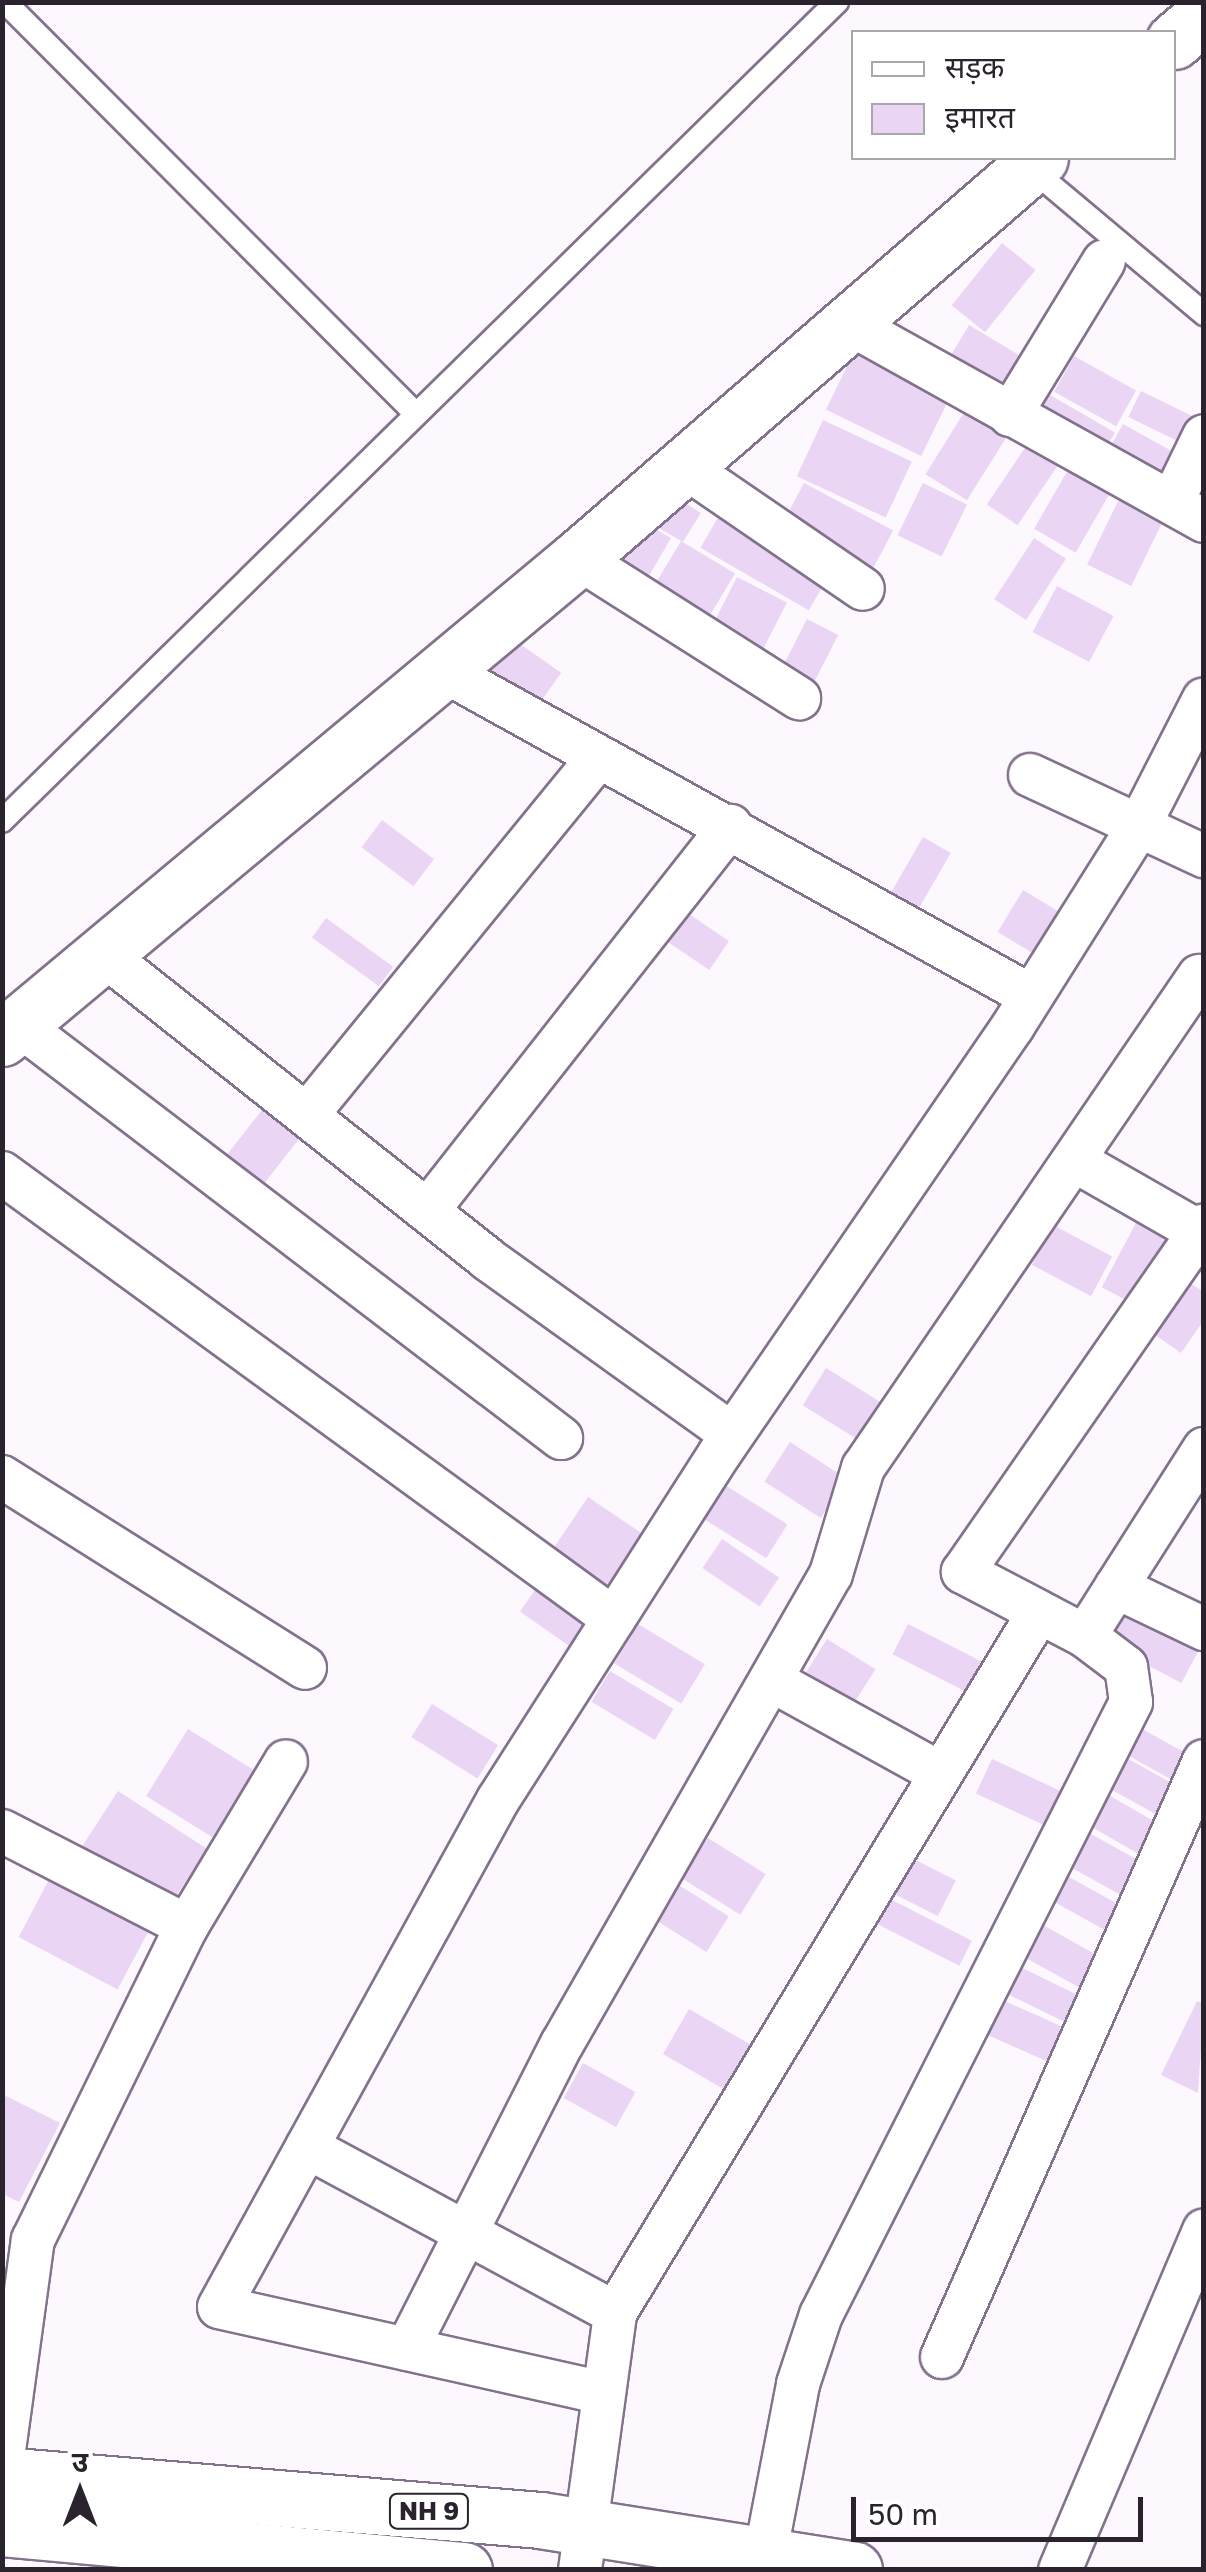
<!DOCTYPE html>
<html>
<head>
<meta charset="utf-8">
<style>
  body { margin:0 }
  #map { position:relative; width:1206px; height:2572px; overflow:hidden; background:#fcf8fe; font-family:"Golos Text","Noto Sans Devanagari",sans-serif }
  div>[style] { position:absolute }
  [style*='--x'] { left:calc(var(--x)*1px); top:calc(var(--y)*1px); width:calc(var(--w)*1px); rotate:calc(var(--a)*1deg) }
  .building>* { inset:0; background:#ead6f4; transform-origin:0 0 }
  .roads { filter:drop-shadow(2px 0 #83728c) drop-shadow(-2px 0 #83728c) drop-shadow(0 2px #83728c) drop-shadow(0 -2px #83728c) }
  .service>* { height:22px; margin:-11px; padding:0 11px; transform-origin:11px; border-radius:11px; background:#fff }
  .minor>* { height:42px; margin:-21px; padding:0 21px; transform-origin:21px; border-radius:21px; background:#fff }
  .tertiary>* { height:55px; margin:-27.5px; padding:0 27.5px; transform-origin:27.5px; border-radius:27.5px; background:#fff }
  .trunk>* { height:55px; margin:-27.5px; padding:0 27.5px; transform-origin:27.5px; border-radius:27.5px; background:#fff }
  span { translate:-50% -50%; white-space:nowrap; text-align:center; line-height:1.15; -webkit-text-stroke:8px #fff; paint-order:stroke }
  .shield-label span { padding:2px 8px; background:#fff; border:2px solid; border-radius:8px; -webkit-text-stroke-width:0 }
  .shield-label { font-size:25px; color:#2a222d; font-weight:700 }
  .frame { position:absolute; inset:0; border:5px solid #2a222d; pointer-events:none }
  .legend { position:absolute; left:851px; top:30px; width:325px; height:130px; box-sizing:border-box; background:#fff; border:2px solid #aaa7ab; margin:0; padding:12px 18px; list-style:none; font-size:30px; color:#2a222d }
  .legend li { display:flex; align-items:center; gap:20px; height:50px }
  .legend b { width:50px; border:2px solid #aaa7ab }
  .north { position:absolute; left:30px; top:2442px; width:100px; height:100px; -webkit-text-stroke:8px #fff; paint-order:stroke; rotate:0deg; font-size:28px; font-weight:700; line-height:40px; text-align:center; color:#2a222d }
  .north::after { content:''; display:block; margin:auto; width:35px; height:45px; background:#2a222d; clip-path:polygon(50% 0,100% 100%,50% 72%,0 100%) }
  .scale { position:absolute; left:851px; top:2497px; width:292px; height:45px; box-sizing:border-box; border:5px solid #2a222d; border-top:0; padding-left:12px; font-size:30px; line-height:35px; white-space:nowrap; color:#2a222d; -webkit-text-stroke:8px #fff; paint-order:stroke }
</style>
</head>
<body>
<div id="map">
  <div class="building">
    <div style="left:1002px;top:243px;width:43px;height:80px;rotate:39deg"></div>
    <div style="left:969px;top:325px;width:72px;height:53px;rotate:31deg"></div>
    <div style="left:854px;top:352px;width:106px;height:64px;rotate:26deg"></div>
    <div style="left:1074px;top:356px;width:71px;height:41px;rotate:29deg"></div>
    <div style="left:1141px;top:391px;width:70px;height:29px;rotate:26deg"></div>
    <div style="left:1050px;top:395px;width:75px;height:32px;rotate:30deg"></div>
    <div style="left:970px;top:403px;width:49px;height:84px;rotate:32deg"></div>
    <div style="left:823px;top:420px;width:98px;height:62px;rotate:25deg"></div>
    <div style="left:1123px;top:424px;width:71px;height:34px;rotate:29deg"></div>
    <div style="left:1031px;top:439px;width:37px;height:79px;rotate:34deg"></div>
    <div style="left:1076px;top:456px;width:48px;height:84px;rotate:30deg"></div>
    <div style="left:804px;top:483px;width:101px;height:53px;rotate:28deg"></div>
    <div style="left:923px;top:483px;width:49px;height:58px;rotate:26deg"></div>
    <div style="clip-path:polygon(663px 489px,701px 513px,683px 542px,638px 516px)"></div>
    <div style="left:1124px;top:489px;width:49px;height:84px;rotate:26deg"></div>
    <div style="left:720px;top:514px;width:125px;height:39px;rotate:30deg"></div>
    <div style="clip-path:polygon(634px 517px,671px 538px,639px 593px,592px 560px)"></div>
    <div style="left:1034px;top:538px;width:38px;height:73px;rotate:33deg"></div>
    <div style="left:681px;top:541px;width:63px;height:65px;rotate:31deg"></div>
    <div style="left:737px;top:577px;width:56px;height:57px;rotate:27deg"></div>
    <div style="left:1057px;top:586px;width:64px;height:52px;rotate:28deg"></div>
    <div style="left:807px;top:619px;width:35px;height:59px;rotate:27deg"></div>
    <div style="left:503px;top:632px;width:71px;height:52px;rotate:35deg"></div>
    <div style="left:382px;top:820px;width:65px;height:34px;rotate:37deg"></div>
    <div style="left:923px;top:837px;width:32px;height:77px;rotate:30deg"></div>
    <div style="left:1023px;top:890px;width:60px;height:49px;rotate:31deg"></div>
    <div style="left:680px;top:908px;width:59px;height:35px;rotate:34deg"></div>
    <div style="left:326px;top:918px;width:83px;height:24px;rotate:36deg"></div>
    <div style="left:276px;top:1092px;width:47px;height:90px;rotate:38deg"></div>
    <div style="left:1137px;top:1221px;width:38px;height:75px;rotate:28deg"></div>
    <div style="left:1053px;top:1225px;width:67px;height:45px;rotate:28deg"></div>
    <div style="clip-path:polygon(1179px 1276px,1204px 1292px,1204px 1320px,1181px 1353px,1144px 1327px)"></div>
    <div style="left:826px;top:1368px;width:67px;height:44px;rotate:32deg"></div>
    <div style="left:790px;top:1442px;width:67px;height:47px;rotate:33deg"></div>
    <div style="left:712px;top:1477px;width:89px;height:40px;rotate:32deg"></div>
    <div style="left:588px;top:1497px;width:81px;height:81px;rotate:34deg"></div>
    <div style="left:722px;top:1539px;width:69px;height:35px;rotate:34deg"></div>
    <div style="left:544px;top:1577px;width:75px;height:42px;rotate:35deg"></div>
    <div style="left:1120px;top:1596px;width:95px;height:48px;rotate:28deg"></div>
    <div style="left:638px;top:1624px;width:78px;height:46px;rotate:31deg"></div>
    <div style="left:908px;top:1624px;width:88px;height:34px;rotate:27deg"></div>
    <div style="left:827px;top:1639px;width:57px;height:39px;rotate:32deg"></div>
    <div style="left:610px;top:1671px;width:74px;height:36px;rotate:31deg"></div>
    <div style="left:432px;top:1704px;width:78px;height:39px;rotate:32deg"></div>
    <div style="left:1126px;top:1720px;width:84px;height:30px;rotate:29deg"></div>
    <div style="left:188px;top:1729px;width:78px;height:79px;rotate:32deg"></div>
    <div style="left:1112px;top:1750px;width:84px;height:35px;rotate:29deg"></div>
    <div style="left:992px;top:1759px;width:82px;height:38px;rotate:25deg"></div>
    <div style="left:1093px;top:1786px;width:88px;height:36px;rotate:30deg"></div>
    <div style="left:118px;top:1791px;width:106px;height:79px;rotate:33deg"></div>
    <div style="left:1073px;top:1824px;width:90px;height:39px;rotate:29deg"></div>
    <div style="left:708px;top:1838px;width:68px;height:48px;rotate:32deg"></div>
    <div style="left:906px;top:1855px;width:56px;height:40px;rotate:27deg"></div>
    <div style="left:1051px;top:1867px;width:93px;height:29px;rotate:29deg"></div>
    <div style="left:51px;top:1876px;width:112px;height:69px;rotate:28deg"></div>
    <div style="left:677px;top:1884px;width:61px;height:42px;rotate:32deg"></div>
    <div style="left:890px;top:1899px;width:92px;height:28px;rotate:27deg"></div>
    <div style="left:1032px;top:1919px;width:89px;height:37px;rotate:29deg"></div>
    <div style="left:1006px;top:1960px;width:97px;height:30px;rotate:26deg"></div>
    <div style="left:989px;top:1994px;width:94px;height:38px;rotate:24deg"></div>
    <div style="clip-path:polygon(1197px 2001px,1204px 2004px,1198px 2093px,1161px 2075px)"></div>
    <div style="left:689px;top:2009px;width:75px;height:52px;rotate:30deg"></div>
    <div style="left:583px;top:2063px;width:60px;height:40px;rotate:29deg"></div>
    <div style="clip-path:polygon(2px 2094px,60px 2123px,19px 2202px,2px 2194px)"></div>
  </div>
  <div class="roads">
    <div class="service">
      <div style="--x:5;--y:2;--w:582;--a:45.07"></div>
      <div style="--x:1029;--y:167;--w:229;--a:40"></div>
      <div style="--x:2;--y:821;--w:1170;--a:-44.45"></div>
    </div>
    <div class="minor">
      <div style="--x:850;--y:324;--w:405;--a:29.1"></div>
      <div style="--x:1010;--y:415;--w:180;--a:-58.6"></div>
      <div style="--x:682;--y:465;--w:219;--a:34.4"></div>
      <div style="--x:1172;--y:502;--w:73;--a:-64.1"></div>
      <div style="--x:578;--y:558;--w:262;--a:32.4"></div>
      <div style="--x:444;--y:671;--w:671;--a:28.97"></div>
      <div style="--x:1030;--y:775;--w:192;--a:25"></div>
      <div style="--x:103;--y:954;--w:489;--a:38.4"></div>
      <div style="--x:486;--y:1258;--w:302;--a:35.6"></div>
      <div style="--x:18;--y:1024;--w:683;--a:37.32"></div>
      <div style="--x:310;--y:1111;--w:454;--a:-50.8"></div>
      <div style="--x:1077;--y:1162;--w:141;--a:29.8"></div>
      <div style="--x:2;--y:1173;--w:757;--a:36.08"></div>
      <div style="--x:428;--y:1210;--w:489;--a:-51.8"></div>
      <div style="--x:2;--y:1477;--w:358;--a:32.2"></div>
      <div style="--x:1116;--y:1587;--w:98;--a:25.5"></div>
      <div style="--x:1085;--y:1636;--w:222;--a:-57.5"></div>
      <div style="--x:771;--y:1680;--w:194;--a:28.9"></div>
      <div style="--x:2;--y:1831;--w:208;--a:27.2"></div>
      <div style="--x:307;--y:2147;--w:350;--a:28.3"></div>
      <div style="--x:407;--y:2349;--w:342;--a:-63.1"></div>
      <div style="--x:562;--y:2044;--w:542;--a:-60.22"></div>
      <div style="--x:831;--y:1574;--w:111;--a:-73.2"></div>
      <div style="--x:863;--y:1468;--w:596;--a:-55.67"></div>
      <div style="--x:942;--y:2357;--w:651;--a:-66.27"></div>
      <div style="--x:599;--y:2392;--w:389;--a:-167.4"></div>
      <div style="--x:219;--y:2307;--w:579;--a:-61.18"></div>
      <div style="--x:498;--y:1800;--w:412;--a:-57.4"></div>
      <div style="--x:720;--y:1453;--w:518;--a:-55.54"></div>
      <div style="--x:1013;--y:1026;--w:239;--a:-57.8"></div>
      <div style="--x:1140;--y:824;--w:140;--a:-62.9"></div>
      <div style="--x:2;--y:2465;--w:227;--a:-82.2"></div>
      <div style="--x:33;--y:2240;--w:350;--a:-63.9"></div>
      <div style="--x:187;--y:1926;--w:192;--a:-59"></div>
      <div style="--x:765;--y:2556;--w:175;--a:-79.1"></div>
      <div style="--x:798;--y:2384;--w:73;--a:-71.6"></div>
      <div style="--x:821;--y:2315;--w:687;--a:-63.17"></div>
      <div style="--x:1131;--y:1702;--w:35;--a:-98"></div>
      <div style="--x:1126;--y:1667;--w:51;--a:-142.9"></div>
      <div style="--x:1085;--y:1636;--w:138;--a:-152.3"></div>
      <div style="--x:963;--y:1572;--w:422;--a:-55.2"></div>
      <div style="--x:580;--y:2570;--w:259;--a:-82.2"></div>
      <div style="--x:615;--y:2313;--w:819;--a:-58.83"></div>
      <div style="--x:1060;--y:2570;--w:369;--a:-67"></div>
    </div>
    <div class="tertiary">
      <div style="--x:1174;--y:41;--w:40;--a:-41"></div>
      <div style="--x:2;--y:1038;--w:750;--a:-39.81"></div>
      <div style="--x:578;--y:558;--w:611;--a:-40.89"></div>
    </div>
    <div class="trunk">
      <div style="--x:2;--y:2475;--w:540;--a:4.78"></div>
      <div style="--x:540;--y:2520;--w:318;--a:9"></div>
      <div style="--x:2;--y:2528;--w:464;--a:5.2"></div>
    </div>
  </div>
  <div class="shield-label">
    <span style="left:429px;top:2511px">NH 9</span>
  </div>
  <div class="frame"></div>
  <ul class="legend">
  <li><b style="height:12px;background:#fff"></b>सड़क</li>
  <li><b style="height:28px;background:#ead6f4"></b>इमारत</li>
  </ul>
  <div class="north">उ</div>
  <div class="scale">50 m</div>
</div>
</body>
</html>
